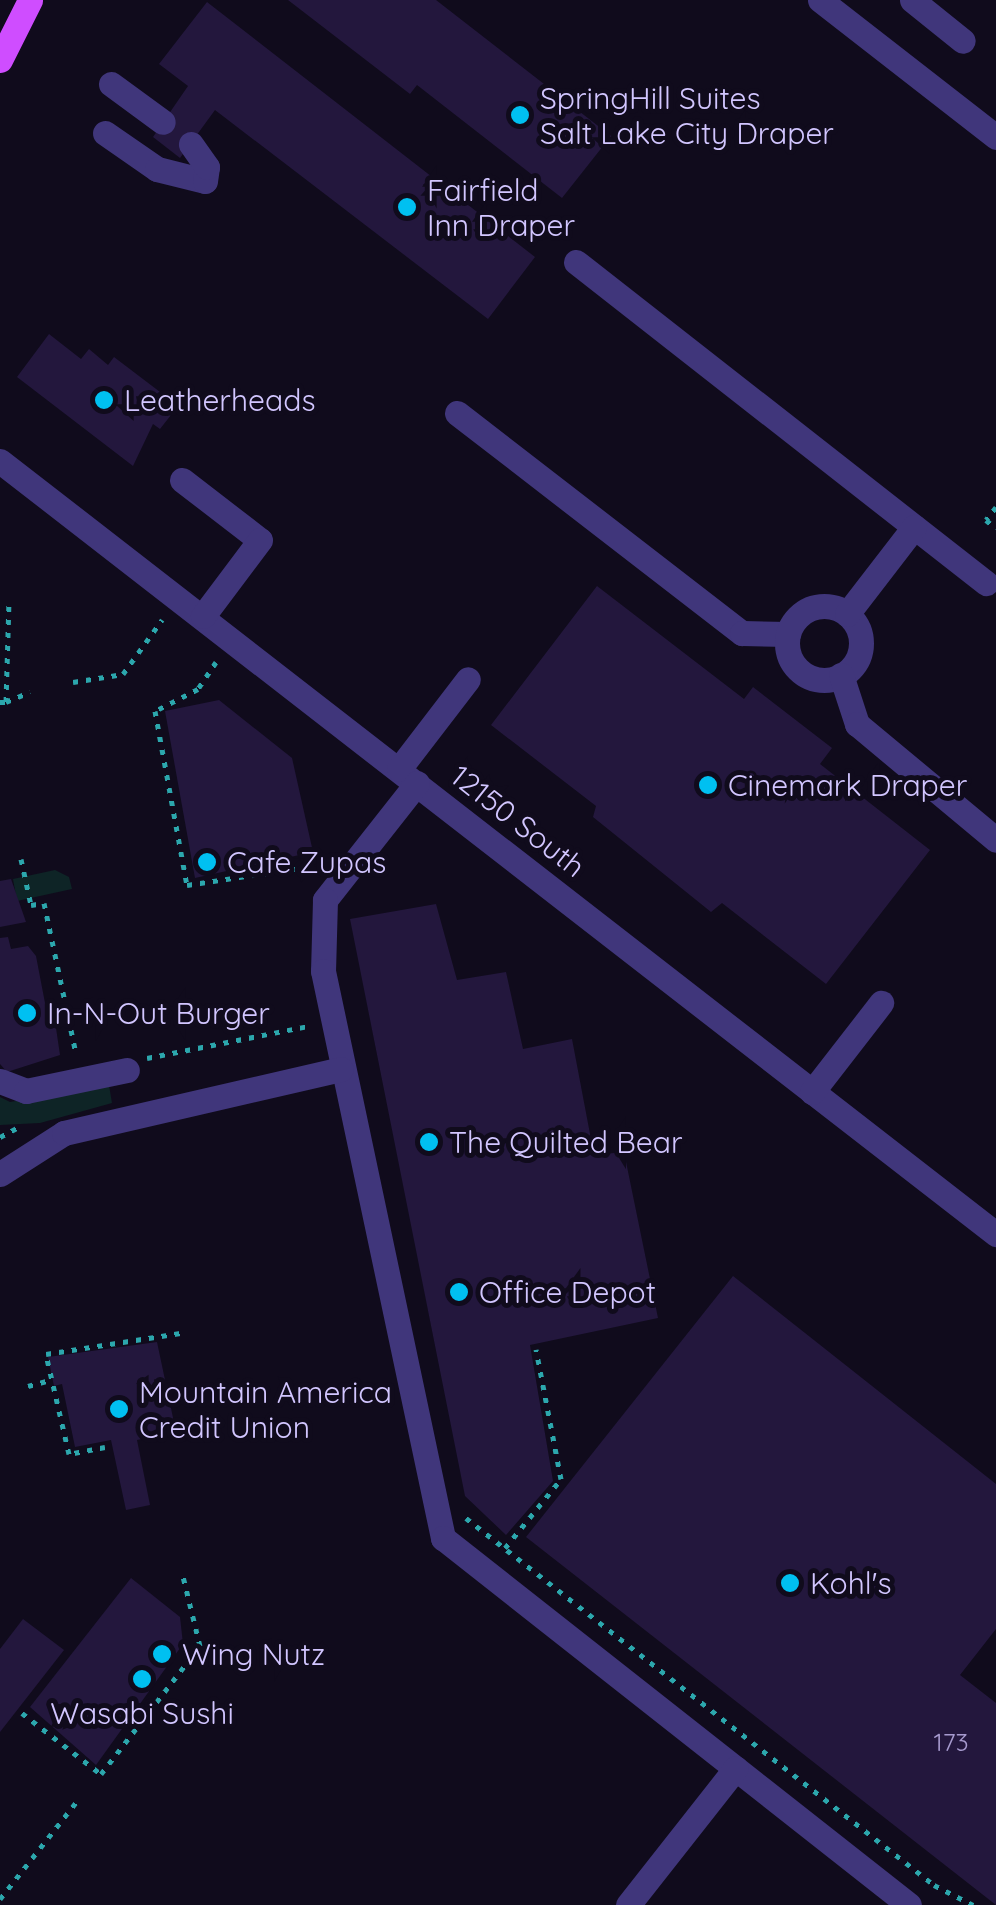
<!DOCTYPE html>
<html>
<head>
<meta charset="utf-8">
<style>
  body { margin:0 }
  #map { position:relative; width:996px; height:1905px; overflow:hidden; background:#100b1c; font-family:Quicksand,sans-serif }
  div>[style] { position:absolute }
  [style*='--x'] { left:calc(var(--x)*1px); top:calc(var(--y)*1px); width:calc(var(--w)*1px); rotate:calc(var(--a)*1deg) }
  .green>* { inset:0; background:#0e2426 }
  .building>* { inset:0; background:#23173d }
  .path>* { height:5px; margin-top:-2.5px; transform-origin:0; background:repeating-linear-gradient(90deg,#2ca7ad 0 5px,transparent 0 13px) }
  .minor>* { height:25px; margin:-12.5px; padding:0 12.5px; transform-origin:12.5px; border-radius:12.5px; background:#40367b }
  .minor>.ring { margin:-12.5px; padding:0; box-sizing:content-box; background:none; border:25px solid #40367b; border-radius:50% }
  .major>* { height:25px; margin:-12.5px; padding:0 12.5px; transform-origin:12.5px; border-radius:12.5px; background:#cf4dff }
  .dots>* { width:28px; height:28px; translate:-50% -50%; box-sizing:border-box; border:5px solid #100b1c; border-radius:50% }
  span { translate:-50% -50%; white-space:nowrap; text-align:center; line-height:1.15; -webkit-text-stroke:10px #100b1c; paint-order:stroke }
  .number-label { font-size:25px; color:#a69ace }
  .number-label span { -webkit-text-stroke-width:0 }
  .poi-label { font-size:30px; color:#d2c6ff }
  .left { translate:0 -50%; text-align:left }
  .street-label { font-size:30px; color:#d2c6ff }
</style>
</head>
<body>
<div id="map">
  <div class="green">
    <div style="clip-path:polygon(55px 870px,69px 877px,72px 889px,17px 901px,13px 879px)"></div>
    <div style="clip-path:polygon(109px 1085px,112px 1103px,40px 1123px,0 1125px,0 1097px,10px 1102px)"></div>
  </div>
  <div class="building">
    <div style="clip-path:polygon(288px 0,436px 0,611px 136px,562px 198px,417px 85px,410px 94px)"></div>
    <div style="clip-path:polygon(207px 2px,535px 257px,488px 319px,215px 110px,180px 158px,153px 137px,188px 86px,159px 64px)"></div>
    <div style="clip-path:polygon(49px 334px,81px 359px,89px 349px,108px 365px,114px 357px,164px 395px,157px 405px,171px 415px,160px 429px,153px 424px,133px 466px,17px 377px)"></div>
    <div style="clip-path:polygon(597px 586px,744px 699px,753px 687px,832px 748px,820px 764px,930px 850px,826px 984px,722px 903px,711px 912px,593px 817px,596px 806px,491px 725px)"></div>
    <div style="clip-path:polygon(219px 700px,292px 758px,313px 852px,195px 878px,165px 711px)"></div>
    <div style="clip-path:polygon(11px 879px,26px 922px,0 927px,0 881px)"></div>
    <div style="clip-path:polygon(436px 904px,457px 980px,506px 972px,523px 1049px,572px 1039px,594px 1155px,624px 1152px,658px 1318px,530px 1345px,553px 1481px,506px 1535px,465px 1496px,350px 919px)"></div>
    <div style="clip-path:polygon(8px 937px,11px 949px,28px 946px,36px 956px,45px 1003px,52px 1001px,60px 1055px,7px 1072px,0 1064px,0 938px)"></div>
    <div style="clip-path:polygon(733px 1276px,996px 1484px,996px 1629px,960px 1675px,996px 1703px,996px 1905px,526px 1537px)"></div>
    <div style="clip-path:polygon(157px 1342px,176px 1432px,137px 1440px,150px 1505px,126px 1510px,111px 1440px,75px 1447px,62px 1384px,54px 1386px,48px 1357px)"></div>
    <div style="clip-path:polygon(131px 1578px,180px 1617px,183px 1644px,96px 1765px,30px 1707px)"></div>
    <div style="clip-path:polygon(23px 1619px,64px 1650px,0 1732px,0 1649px)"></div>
  </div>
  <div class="path">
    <div style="--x:996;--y:507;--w:16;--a:128"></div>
    <div style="--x:986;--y:520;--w:13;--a:39"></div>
    <div style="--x:216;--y:662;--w:32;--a:124"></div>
    <div style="--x:198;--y:689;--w:48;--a:152.9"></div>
    <div style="--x:155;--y:711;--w:177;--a:79.6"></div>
    <div style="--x:187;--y:885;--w:126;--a:-8.6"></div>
    <div style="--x:73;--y:682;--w:51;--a:-9.1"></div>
    <div style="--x:123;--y:674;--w:67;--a:-54.2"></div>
    <div style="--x:0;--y:702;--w:6;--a:0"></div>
    <div style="--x:6;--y:702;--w:102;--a:-88.3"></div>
    <div style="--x:6;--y:702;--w:26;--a:-23"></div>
    <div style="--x:21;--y:859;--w:47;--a:77.7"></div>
    <div style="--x:31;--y:905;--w:13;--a:-9"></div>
    <div style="--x:44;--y:903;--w:154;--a:78"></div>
    <div style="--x:147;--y:1058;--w:164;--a:-11.2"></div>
    <div style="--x:0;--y:1137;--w:19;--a:-28"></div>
    <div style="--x:28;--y:1386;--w:24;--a:-15"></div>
    <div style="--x:105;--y:1447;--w:37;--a:169"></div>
    <div style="--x:69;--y:1454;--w:103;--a:-103"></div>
    <div style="--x:46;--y:1354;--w:136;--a:-8.9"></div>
    <div style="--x:466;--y:1518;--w:595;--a:38.1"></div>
    <div style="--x:934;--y:1885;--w:44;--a:27.1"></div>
    <div style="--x:505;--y:1548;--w:89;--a:-50.9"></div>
    <div style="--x:561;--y:1479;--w:132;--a:-100.9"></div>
    <div style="--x:22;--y:1713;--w:100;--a:37.7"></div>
    <div style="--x:101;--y:1774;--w:162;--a:-52.3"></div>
    <div style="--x:200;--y:1646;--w:76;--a:-103.7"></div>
    <div style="--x:0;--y:1899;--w:125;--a:-51.8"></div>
  </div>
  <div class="minor">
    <div style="--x:820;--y:0;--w:223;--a:37.9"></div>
    <div style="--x:912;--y:0;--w:65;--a:38.8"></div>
    <div style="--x:111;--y:84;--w:64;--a:36.2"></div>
    <div style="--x:105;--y:133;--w:63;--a:34.7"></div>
    <div style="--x:157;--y:169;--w:49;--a:14"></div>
    <div style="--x:205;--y:181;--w:14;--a:-82"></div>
    <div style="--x:207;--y:167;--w:28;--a:-125"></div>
    <div style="--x:576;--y:262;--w:521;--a:38.06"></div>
    <div style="--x:457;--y:413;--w:360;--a:37.7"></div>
    <div style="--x:742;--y:633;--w:46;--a:1.2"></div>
    <div style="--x:0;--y:461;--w:1261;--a:37.82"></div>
    <div style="--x:182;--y:480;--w:98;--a:37.6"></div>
    <div style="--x:260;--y:540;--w:95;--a:126.9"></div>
    <div class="ring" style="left:787px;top:606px;width:49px;height:49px"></div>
    <div style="--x:847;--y:614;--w:110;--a:-52.4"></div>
    <div style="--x:841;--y:675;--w:52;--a:71.9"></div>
    <div style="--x:857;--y:724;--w:181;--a:39.8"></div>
    <div style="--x:399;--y:769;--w:113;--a:-52.5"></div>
    <div style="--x:417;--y:783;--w:149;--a:128.2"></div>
    <div style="--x:325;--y:900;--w:71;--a:91.6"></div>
    <div style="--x:323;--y:971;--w:580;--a:78.05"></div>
    <div style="--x:443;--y:1538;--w:593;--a:38.22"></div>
    <div style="--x:0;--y:1081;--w:28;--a:21"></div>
    <div style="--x:26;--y:1091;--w:103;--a:-11.7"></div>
    <div style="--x:812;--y:1092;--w:113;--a:-52.2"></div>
    <div style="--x:0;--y:1174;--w:76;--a:-32.6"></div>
    <div style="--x:64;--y:1133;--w:284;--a:-13"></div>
    <div style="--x:628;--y:1905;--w:174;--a:-51.8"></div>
  </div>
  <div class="major">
    <div style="--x:0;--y:60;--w:67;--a:-63.4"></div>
  </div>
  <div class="dots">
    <div style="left:520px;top:115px;background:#00c0f1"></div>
    <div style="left:407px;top:207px;background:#00c0f1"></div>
    <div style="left:104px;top:400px;background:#00c0f1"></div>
    <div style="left:708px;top:785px;background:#00c0f1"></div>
    <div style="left:207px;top:862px;background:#00c0f1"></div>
    <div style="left:27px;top:1013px;background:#00c0f1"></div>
    <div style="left:429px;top:1142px;background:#00c0f1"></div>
    <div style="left:459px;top:1292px;background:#00c0f1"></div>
    <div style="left:119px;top:1409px;background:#00c0f1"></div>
    <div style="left:790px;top:1583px;background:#00c0f1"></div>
    <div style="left:162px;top:1654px;background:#00c0f1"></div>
    <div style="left:142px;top:1679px;background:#00c0f1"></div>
  </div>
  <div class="number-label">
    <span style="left:951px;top:1742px">173</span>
  </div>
  <div class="poi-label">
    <span class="left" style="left:540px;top:115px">SpringHill Suites<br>Salt Lake City Draper</span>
    <span class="left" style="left:427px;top:207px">Fairfield<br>Inn Draper</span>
    <span class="left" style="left:124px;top:400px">Leatherheads</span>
    <span class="left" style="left:728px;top:785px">Cinemark Draper</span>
    <span class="left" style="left:227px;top:862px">Cafe Zupas</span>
    <span class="left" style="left:47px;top:1013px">In-N-Out Burger</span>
    <span class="left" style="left:449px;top:1142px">The Quilted Bear</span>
    <span class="left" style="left:479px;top:1292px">Office Depot</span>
    <span class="left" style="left:139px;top:1409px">Mountain America<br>Credit Union</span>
    <span class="left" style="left:810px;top:1583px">Kohl's</span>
    <span class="left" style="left:182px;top:1654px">Wing Nutz</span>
    <span style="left:142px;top:1713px">Wasabi Sushi</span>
  </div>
  <div class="street-label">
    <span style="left:518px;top:821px;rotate:38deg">12150 South</span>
  </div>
</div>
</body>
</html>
